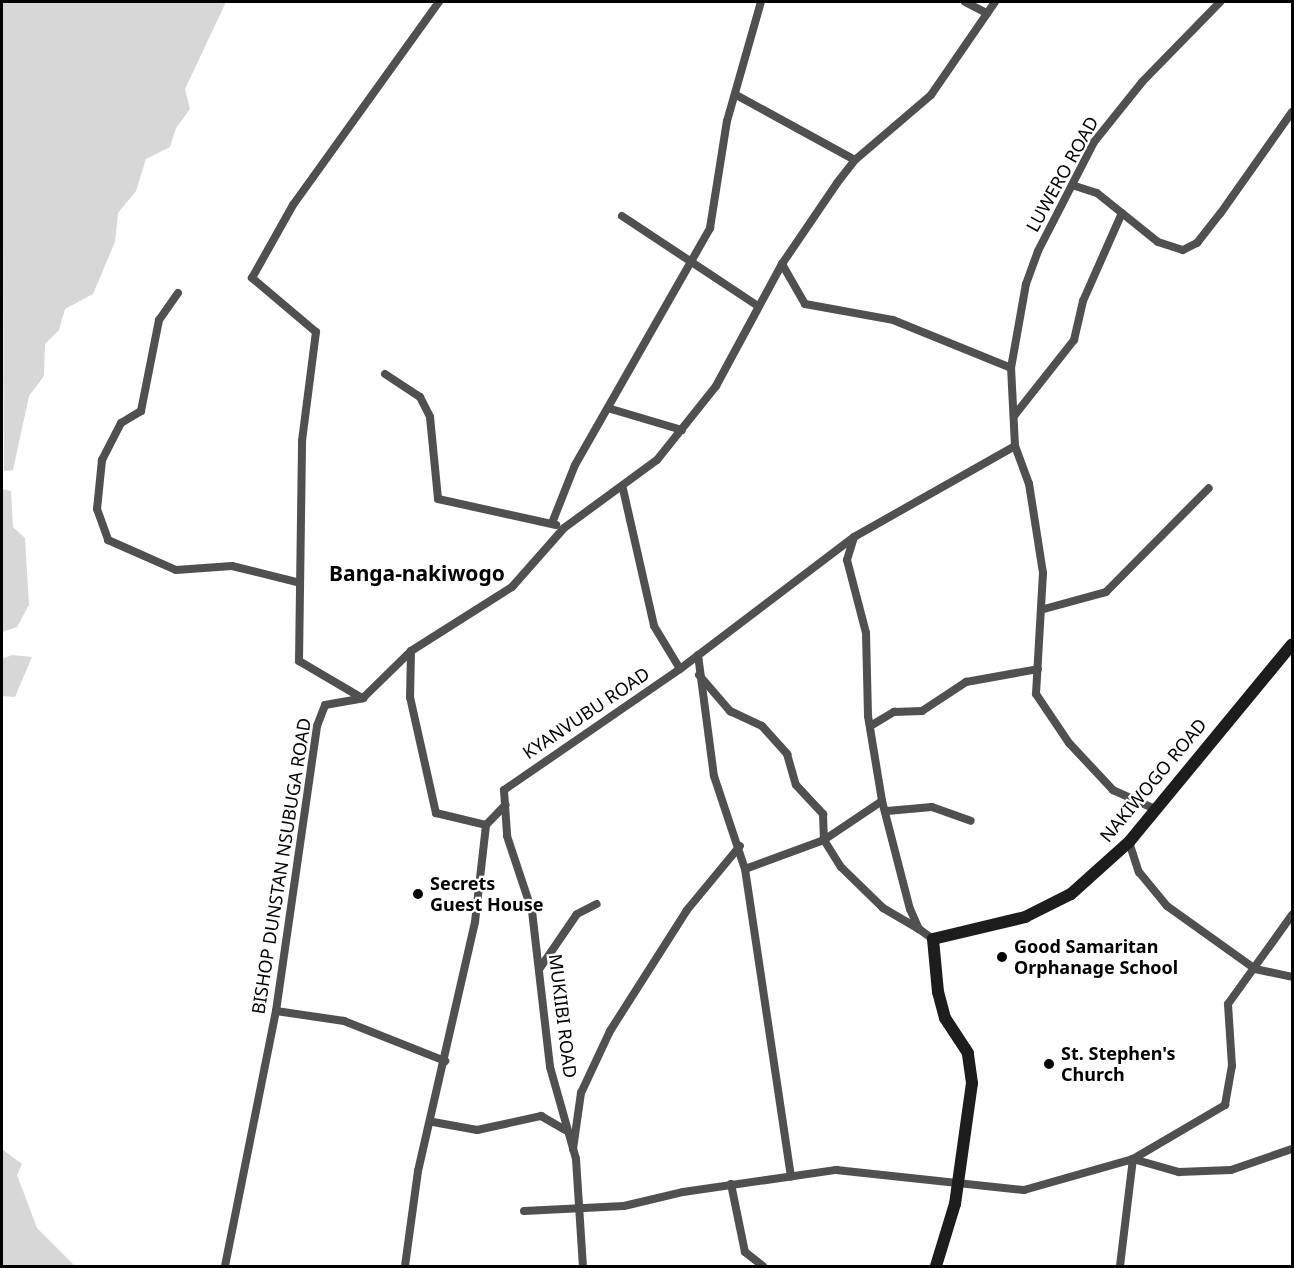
<!DOCTYPE html>
<html>
<head>
<meta charset="utf-8">
<style>
  body { margin:0 }
  #map { position:relative; width:1294px; height:1268px; overflow:hidden; background:#fff; font-family:"Noto Sans",sans-serif }
  div>[style] { position:absolute }
  [style*='--x'] { left:calc(var(--x)*1px); top:calc(var(--y)*1px); width:calc(var(--w)*1px); rotate:calc(var(--a)*1deg) }
  .green>* { inset:0; background:#d7d7d7 }
  .street>* { height:8px; margin:-4px; padding:0 4px; transform-origin:4px; border-radius:4px; background:#505050 }
  .secondary>* { height:12px; margin:-6px; padding:0 6px; transform-origin:6px; border-radius:6px; background:#1d1d1d }
  .dots>* { width:16px; height:16px; translate:-50% -50%; box-sizing:border-box; border:3px solid #fff; border-radius:50% }
  span { translate:-50% -50%; white-space:nowrap; text-align:center; line-height:1.15; -webkit-text-stroke:4.5px #fff; paint-order:stroke }
  .street-label { font-size:18px; color:#000 }
  .poi-label { font-size:18px; color:#000; font-weight:700 }
  .left { translate:0 -50%; text-align:left }
  .quarter-label { font-size:21px; color:#000; font-weight:700 }
  .frame { position:absolute; inset:0; border:3px solid #000; pointer-events:none }
</style>
</head>
<body>
<div id="map">
  <div class="green">
    <div style="clip-path:polygon(2px 2px,226px 2px,185px 89px,190px 109px,176px 128px,170px 147px,146px 159px,136px 191px,118px 213px,115px 242px,93px 294px,65px 309px,59px 330px,45px 344px,44px 376px,29px 396px,13px 470px,4px 471px)"></div>
    <div style="clip-path:polygon(2px 489px,11px 491px,13px 527px,25px 538px,29px 605px,17px 627px,2px 632px)"></div>
    <div style="clip-path:polygon(12px 655px,32px 657px,15px 697px,2px 696px,2px 659px)"></div>
    <div style="clip-path:polygon(2px 1149px,22px 1164px,17px 1175px,37px 1228px,75px 1266px,2px 1266px)"></div>
  </div>
  <div class="street">
    <div style="--x:965;--y:2;--w:25;--a:27"></div>
    <div style="--x:738;--y:96;--w:133;--a:28.7"></div>
    <div style="--x:1072;--y:185;--w:26;--a:18"></div>
    <div style="--x:1097;--y:193;--w:78;--a:38.8"></div>
    <div style="--x:1158;--y:242;--w:26;--a:18"></div>
    <div style="--x:1183;--y:250;--w:16;--a:-27"></div>
    <div style="--x:1197;--y:243;--w:37;--a:-52"></div>
    <div style="--x:1220;--y:214;--w:125;--a:-54.8"></div>
    <div style="--x:622;--y:216;--w:163;--a:33.5"></div>
    <div style="--x:782;--y:264;--w:46;--a:60.1"></div>
    <div style="--x:805;--y:304;--w:89;--a:10.3"></div>
    <div style="--x:893;--y:320;--w:127;--a:22.1"></div>
    <div style="--x:178;--y:293;--w:33;--a:125"></div>
    <div style="--x:159;--y:320;--w:93;--a:101.2"></div>
    <div style="--x:141;--y:411;--w:23;--a:149"></div>
    <div style="--x:121;--y:423;--w:42;--a:117.2"></div>
    <div style="--x:102;--y:460;--w:49;--a:95.8"></div>
    <div style="--x:97;--y:509;--w:33;--a:70"></div>
    <div style="--x:108;--y:540;--w:74;--a:23.8"></div>
    <div style="--x:176;--y:570;--w:56;--a:-4.1"></div>
    <div style="--x:232;--y:566;--w:66;--a:14"></div>
    <div style="--x:385;--y:374;--w:42;--a:33.3"></div>
    <div style="--x:420;--y:397;--w:22;--a:63"></div>
    <div style="--x:430;--y:417;--w:82;--a:84.4"></div>
    <div style="--x:438;--y:499;--w:121;--a:12.4"></div>
    <div style="--x:611;--y:409;--w:74;--a:16.5"></div>
    <div style="--x:1014;--y:416;--w:97;--a:-51.7"></div>
    <div style="--x:1074;--y:340;--w:40;--a:-77"></div>
    <div style="--x:1083;--y:301;--w:96;--a:-66.1"></div>
    <div style="--x:623;--y:489;--w:140;--a:77.2"></div>
    <div style="--x:654;--y:626;--w:50;--a:58.8"></div>
    <div style="--x:552;--y:523;--w:62;--a:-68.4"></div>
    <div style="--x:575;--y:465;--w:273;--a:-60.3"></div>
    <div style="--x:710;--y:228;--w:108;--a:-81"></div>
    <div style="--x:727;--y:121;--w:124;--a:-74.1"></div>
    <div style="--x:854;--y:537;--w:24;--a:107"></div>
    <div style="--x:847;--y:560;--w:75;--a:75.4"></div>
    <div style="--x:866;--y:633;--w:83;--a:88.6"></div>
    <div style="--x:868;--y:716;--w:86;--a:80.6"></div>
    <div style="--x:882;--y:801;--w:112;--a:75.5"></div>
    <div style="--x:910;--y:909;--w:22;--a:66"></div>
    <div style="--x:919;--y:929;--w:17;--a:36"></div>
    <div style="--x:1044;--y:609;--w:64;--a:-15.3"></div>
    <div style="--x:1106;--y:592;--w:146;--a:-45.3"></div>
    <div style="--x:411;--y:651;--w:46;--a:91.2"></div>
    <div style="--x:410;--y:697;--w:119;--a:77.4"></div>
    <div style="--x:436;--y:813;--w:51;--a:13.5"></div>
    <div style="--x:698;--y:655;--w:122;--a:82.5"></div>
    <div style="--x:714;--y:776;--w:98;--a:71.6"></div>
    <div style="--x:745;--y:869;--w:311;--a:81.5"></div>
    <div style="--x:699;--y:675;--w:48;--a:49.3"></div>
    <div style="--x:730;--y:711;--w:35;--a:25"></div>
    <div style="--x:762;--y:726;--w:38;--a:48"></div>
    <div style="--x:787;--y:754;--w:32;--a:74"></div>
    <div style="--x:796;--y:785;--w:40;--a:47"></div>
    <div style="--x:823;--y:814;--w:26;--a:88"></div>
    <div style="--x:824;--y:840;--w:84;--a:159.8"></div>
    <div style="--x:362;--y:698;--w:73;--a:-149.6"></div>
    <div style="--x:299;--y:661;--w:220;--a:-89.2"></div>
    <div style="--x:302;--y:441;--w:110;--a:-82.7"></div>
    <div style="--x:316;--y:332;--w:84;--a:-139.8"></div>
    <div style="--x:252;--y:278;--w:84;--a:-60.7"></div>
    <div style="--x:293;--y:205;--w:250;--a:-54.3"></div>
    <div style="--x:872;--y:725;--w:26;--a:-31"></div>
    <div style="--x:894;--y:712;--w:28;--a:-2"></div>
    <div style="--x:922;--y:711;--w:53;--a:-33.4"></div>
    <div style="--x:966;--y:682;--w:73;--a:-10.2"></div>
    <div style="--x:882;--y:801;--w:70;--a:146.1"></div>
    <div style="--x:824;--y:840;--w:32;--a:58"></div>
    <div style="--x:841;--y:867;--w:59;--a:44.3"></div>
    <div style="--x:883;--y:908;--w:42;--a:30.3"></div>
    <div style="--x:505;--y:805;--w:31;--a:86"></div>
    <div style="--x:507;--y:836;--w:79;--a:71.6"></div>
    <div style="--x:532;--y:911;--w:157;--a:83.4"></div>
    <div style="--x:550;--y:1067;--w:96;--a:74.2"></div>
    <div style="--x:576;--y:1159;--w:107;--a:86.3"></div>
    <div style="--x:1155;--y:809;--w:46;--a:-155.7"></div>
    <div style="--x:1113;--y:790;--w:64;--a:-133.1"></div>
    <div style="--x:1069;--y:743;--w:59;--a:-124"></div>
    <div style="--x:1036;--y:694;--w:121;--a:-86.7"></div>
    <div style="--x:1043;--y:573;--w:90;--a:-98.9"></div>
    <div style="--x:1029;--y:484;--w:40;--a:-110.2"></div>
    <div style="--x:1015;--y:446;--w:78;--a:-92.9"></div>
    <div style="--x:1011;--y:368;--w:85;--a:-79.9"></div>
    <div style="--x:1026;--y:284;--w:35;--a:-70"></div>
    <div style="--x:1038;--y:251;--w:123;--a:-62.8"></div>
    <div style="--x:1094;--y:142;--w:77;--a:-51.3"></div>
    <div style="--x:1142;--y:82;--w:112;--a:-45.7"></div>
    <div style="--x:887;--y:811;--w:45;--a:-5.1"></div>
    <div style="--x:932;--y:807;--w:41;--a:19.7"></div>
    <div style="--x:1129;--y:842;--w:32;--a:72"></div>
    <div style="--x:1139;--y:872;--w:44;--a:50.5"></div>
    <div style="--x:1167;--y:906;--w:108;--a:35.6"></div>
    <div style="--x:1255;--y:969;--w:38;--a:12"></div>
    <div style="--x:540;--y:968;--w:65;--a:-55.6"></div>
    <div style="--x:577;--y:914;--w:22;--a:-27"></div>
    <div style="--x:276;--y:1011;--w:69;--a:8.4"></div>
    <div style="--x:344;--y:1021;--w:109;--a:21.6"></div>
    <div style="--x:433;--y:1122;--w:45;--a:10.3"></div>
    <div style="--x:477;--y:1130;--w:66;--a:-12.3"></div>
    <div style="--x:541;--y:1116;--w:28;--a:30"></div>
    <div style="--x:573;--y:1149;--w:57;--a:-81.9"></div>
    <div style="--x:581;--y:1093;--w:68;--a:-64.9"></div>
    <div style="--x:610;--y:1031;--w:143;--a:-57.5"></div>
    <div style="--x:687;--y:910;--w:83;--a:-50.4"></div>
    <div style="--x:731;--y:1184;--w:69;--a:78.4"></div>
    <div style="--x:745;--y:1252;--w:23;--a:38"></div>
    <div style="--x:524;--y:1211;--w:100;--a:-2.9"></div>
    <div style="--x:624;--y:1206;--w:61;--a:-13.3"></div>
    <div style="--x:683;--y:1192;--w:155;--a:-8.2"></div>
    <div style="--x:836;--y:1170;--w:189;--a:6.1"></div>
    <div style="--x:1024;--y:1190;--w:113;--a:-15.9"></div>
    <div style="--x:1133;--y:1159;--w:107;--a:-30.4"></div>
    <div style="--x:1225;--y:1105;--w:40;--a:-80"></div>
    <div style="--x:1232;--y:1066;--w:62;--a:-93.7"></div>
    <div style="--x:1228;--y:1004;--w:110;--a:-54.3"></div>
    <div style="--x:225;--y:1266;--w:260;--a:-78.7"></div>
    <div style="--x:276;--y:1011;--w:288;--a:-81.8"></div>
    <div style="--x:317;--y:726;--w:22;--a:-69"></div>
    <div style="--x:325;--y:705;--w:39;--a:-10"></div>
    <div style="--x:363;--y:698;--w:67;--a:-44.4"></div>
    <div style="--x:411;--y:651;--w:120;--a:-32.4"></div>
    <div style="--x:512;--y:587;--w:79;--a:-48.6"></div>
    <div style="--x:564;--y:528;--w:115;--a:-36.2"></div>
    <div style="--x:657;--y:460;--w:95;--a:-51.4"></div>
    <div style="--x:716;--y:386;--w:139;--a:-61.6"></div>
    <div style="--x:782;--y:264;--w:98;--a:-55.8"></div>
    <div style="--x:837;--y:183;--w:29;--a:-52"></div>
    <div style="--x:855;--y:160;--w:100;--a:-40.5"></div>
    <div style="--x:931;--y:95;--w:113;--a:-55.5"></div>
    <div style="--x:405;--y:1266;--w:96;--a:-82.2"></div>
    <div style="--x:418;--y:1171;--w:255;--a:-77.1"></div>
    <div style="--x:475;--y:922;--w:98;--a:-83.5"></div>
    <div style="--x:486;--y:825;--w:28;--a:-46"></div>
    <div style="--x:505;--y:805;--w:15;--a:-94"></div>
    <div style="--x:504;--y:790;--w:214;--a:-34.5"></div>
    <div style="--x:680;--y:669;--w:218;--a:-37.2"></div>
    <div style="--x:854;--y:537;--w:185;--a:-29.5"></div>
    <div style="--x:1120;--y:1266;--w:108;--a:-83.1"></div>
    <div style="--x:1133;--y:1159;--w:48;--a:15.8"></div>
    <div style="--x:1179;--y:1172;--w:52;--a:-2.2"></div>
    <div style="--x:1231;--y:1170;--w:65;--a:-19"></div>
  </div>
  <div class="secondary">
    <div style="--x:936;--y:1266;--w:65;--a:-73"></div>
    <div style="--x:955;--y:1204;--w:122;--a:-82"></div>
    <div style="--x:972;--y:1083;--w:30;--a:-98"></div>
    <div style="--x:968;--y:1053;--w:42;--a:-123.3"></div>
    <div style="--x:945;--y:1018;--w:27;--a:-105"></div>
    <div style="--x:938;--y:992;--w:53;--a:-95.4"></div>
    <div style="--x:933;--y:939;--w:95;--a:-13.4"></div>
    <div style="--x:1025;--y:917;--w:51;--a:-26.6"></div>
    <div style="--x:1071;--y:894;--w:78;--a:-41.9"></div>
    <div style="--x:1129;--y:842;--w:256;--a:-50.5"></div>
  </div>
  <div class="dots">
    <div style="left:418px;top:894px;background:#000"></div>
    <div style="left:1002px;top:957px;background:#000"></div>
    <div style="left:1049px;top:1064px;background:#000"></div>
  </div>
  <div class="street-label">
    <span style="left:1062px;top:174px;rotate:-61deg">LUWERO ROAD</span>
    <span style="left:586px;top:713px;rotate:-34deg">KYANVUBU ROAD</span>
    <span style="left:1153px;top:780px;rotate:-50deg">NAKIWOGO ROAD</span>
    <span style="left:281px;top:866px;rotate:-81deg">BISHOP DUNSTAN NSUBUGA ROAD</span>
    <span style="left:563px;top:1016px;rotate:83deg">MUKIIBI ROAD</span>
  </div>
  <div class="poi-label">
    <span class="left" style="left:430px;top:894px">Secrets<br>Guest House</span>
    <span class="left" style="left:1014px;top:957px">Good Samaritan<br>Orphanage School</span>
    <span class="left" style="left:1061px;top:1064px">St. Stephen's<br>Church</span>
  </div>
  <div class="quarter-label">
    <span style="left:417px;top:573px">Banga-nakiwogo</span>
  </div>
  <div class="frame"></div>
</div>
</body>
</html>
